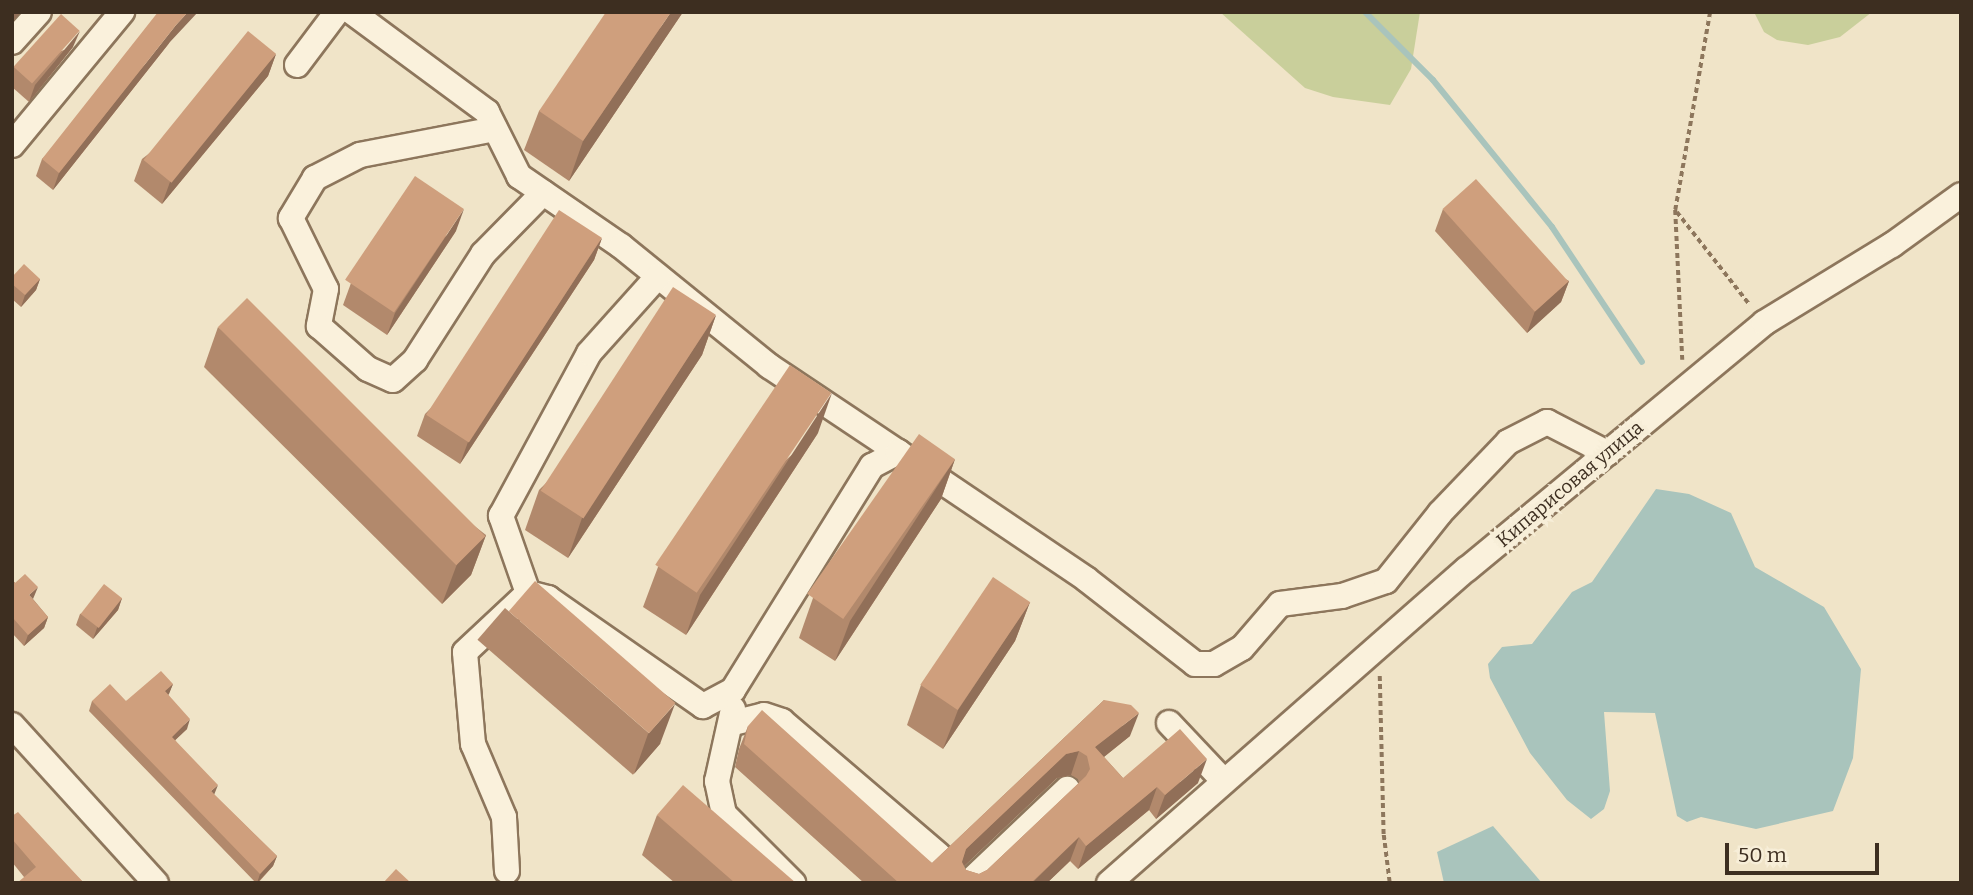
<!DOCTYPE html>
<html>
<head>
<meta charset="utf-8">
<style>
  body { margin:0 }
  #map { position:relative; width:1973px; height:895px; overflow:hidden; background:#f0e4c8; font-family:Bitter,serif }
  div>[style] { position:absolute }
  [style*='--x'] { left:calc(var(--x)*1px); top:calc(var(--y)*1px); width:calc(var(--w)*1px); rotate:calc(var(--a)*1deg) }
  .green>* { inset:0; background:#c9cf9b }
  .water>* { inset:0; background:#a9c4bc }
  .stream>* { height:6px; margin:-3px; padding:0 3px; transform-origin:3px; border-radius:3px; background:#a9c4bc }
  .path>* { height:3.5px; margin-top:-1.75px; transform-origin:0; background:repeating-linear-gradient(90deg,#8d765c 0 5px,transparent 0 8.5px) }
  .roads { filter:drop-shadow(2px 0 #8d765c) drop-shadow(-2px 0 #8d765c) drop-shadow(0 2px #8d765c) drop-shadow(0 -2px #8d765c) }
  .minor>* { height:24px; margin:-12px; padding:0 12px; transform-origin:12px; border-radius:12px; background:#faf1dc }
  .wall>* { inset:0; background:#b2896c; transform-origin:0 0 }
  .shaded-wall>* { inset:0; background:#916f58 }
  .building>* { inset:0; background:#cf9f7d; transform-origin:0 0 }
  span { translate:-50% -50%; white-space:nowrap; text-align:center; line-height:1.15; -webkit-text-stroke:7px #f7eed8; paint-order:stroke }
  .street-label { font-size:19px; color:#3d2e20 }
  .frame { position:absolute; inset:0; border:14px solid #3d2e20; pointer-events:none }
  .scale { position:absolute; left:1725px; top:843px; width:154px; height:32px; box-sizing:border-box; border:4px solid #3d2e20; border-top:0; padding-left:9px; font-size:21px; line-height:24px; white-space:nowrap; color:#3d2e20; -webkit-text-stroke:5px #f7eed8; paint-order:stroke }
</style>
</head>
<body>
<div id="map">
  <div class="green">
    <div style="clip-path:polygon(1220px 12px,1420px 12px,1411px 69px,1390px 105px,1333px 97px,1305px 88px)"></div>
    <div style="clip-path:polygon(1754px 12px,1872px 12px,1840px 37px,1808px 45px,1777px 40px,1764px 32px)"></div>
  </div>
  <div class="water">
    <div style="clip-path:polygon(1656px 489px,1689px 494px,1731px 513px,1755px 567px,1824px 607px,1861px 669px,1853px 758px,1833px 811px,1756px 829px,1701px 817px,1687px 822px,1677px 816px,1655px 713px,1604px 712px,1610px 791px,1604px 809px,1591px 819px,1567px 800px,1530px 753px,1490px 678px,1488px 664px,1502px 647px,1532px 644px,1572px 592px,1592px 582px)"></div>
    <div style="clip-path:polygon(1493px 826px,1542px 883px,1444px 883px,1437px 852px)"></div>
  </div>
  <div class="stream">
    <div style="--x:1365;--y:12;--w:96;--a:45"></div>
    <div style="--x:1433;--y:80;--w:189;--a:51"></div>
    <div style="--x:1552;--y:227;--w:162;--a:56.3"></div>
  </div>
  <div class="path">
    <div style="--x:1677;--y:212;--w:118;--a:51.9"></div>
    <div style="--x:1682;--y:360;--w:150;--a:-92.7"></div>
    <div style="--x:1675;--y:210;--w:201;--a:-80"></div>
    <div style="--x:1380;--y:676;--w:159;--a:88.6"></div>
    <div style="--x:1384;--y:835;--w:48;--a:82.9"></div>
  </div>
  <div class="roads">
    <div class="minor">
      <div style="--x:352;--y:12;--w:168;--a:36.5"></div>
      <div style="--x:487;--y:112;--w:72;--a:63.4"></div>
      <div style="--x:519;--y:176;--w:124;--a:34.5"></div>
      <div style="--x:621;--y:246;--w:191;--a:39"></div>
      <div style="--x:769;--y:366;--w:155;--a:33.7"></div>
      <div style="--x:12;--y:42;--w:40;--a:-48"></div>
      <div style="--x:297;--y:65;--w:66;--a:-53"></div>
      <div style="--x:495;--y:129;--w:137;--a:169.1"></div>
      <div style="--x:360;--y:155;--w:51;--a:152.9"></div>
      <div style="--x:315;--y:178;--w:47;--a:121"></div>
      <div style="--x:291;--y:218;--w:79;--a:63.8"></div>
      <div style="--x:326;--y:289;--w:38;--a:101"></div>
      <div style="--x:319;--y:326;--w:65;--a:41.3"></div>
      <div style="--x:368;--y:369;--w:27;--a:24"></div>
      <div style="--x:393;--y:380;--w:30;--a:-42"></div>
      <div style="--x:415;--y:360;--w:126;--a:-57.3"></div>
      <div style="--x:483;--y:254;--w:86;--a:-45.5"></div>
      <div style="--x:12;--y:145;--w:173;--a:-50.4"></div>
      <div style="--x:528;--y:593;--w:82;--a:-109.3"></div>
      <div style="--x:501;--y:516;--w:185;--a:-61.6"></div>
      <div style="--x:589;--y:353;--w:103;--a:-48.1"></div>
      <div style="--x:733;--y:709;--w:74;--a:102.5"></div>
      <div style="--x:717;--y:781;--w:34;--a:78"></div>
      <div style="--x:724;--y:814;--w:98;--a:45"></div>
      <div style="--x:733;--y:723;--w:32;--a:-14"></div>
      <div style="--x:764;--y:715;--w:19;--a:18"></div>
      <div style="--x:782;--y:721;--w:206;--a:40.5"></div>
      <div style="--x:1169;--y:723;--w:77;--a:46.6"></div>
      <div style="--x:12;--y:725;--w:214;--a:47.7"></div>
      <div style="--x:507;--y:871;--w:54;--a:-93.2"></div>
      <div style="--x:504;--y:817;--w:79;--a:-113"></div>
      <div style="--x:473;--y:744;--w:92;--a:-95"></div>
      <div style="--x:465;--y:652;--w:86;--a:-43.1"></div>
      <div style="--x:528;--y:593;--w:21;--a:14"></div>
      <div style="--x:548;--y:598;--w:189;--a:34.9"></div>
      <div style="--x:703;--y:706;--w:34;--a:-28"></div>
      <div style="--x:733;--y:690;--w:264;--a:-58.2"></div>
      <div style="--x:872;--y:466;--w:30;--a:-28"></div>
      <div style="--x:898;--y:452;--w:227;--a:34"></div>
      <div style="--x:1086;--y:579;--w:138;--a:37.9"></div>
      <div style="--x:1195;--y:664;--w:19;--a:0"></div>
      <div style="--x:1214;--y:664;--w:32;--a:-30"></div>
      <div style="--x:1242;--y:648;--w:58;--a:-49.2"></div>
      <div style="--x:1280;--y:604;--w:63;--a:-7.4"></div>
      <div style="--x:1342;--y:596;--w:46;--a:-18.8"></div>
      <div style="--x:1386;--y:581;--w:87;--a:-51.5"></div>
      <div style="--x:1440;--y:513;--w:98;--a:-46.2"></div>
      <div style="--x:1508;--y:442;--w:44;--a:-27.1"></div>
      <div style="--x:1547;--y:422;--w:68;--a:27.3"></div>
      <div style="--x:968;--y:883;--w:137;--a:-43.5"></div>
      <div style="--x:1109;--y:883;--w:476;--a:-41.3"></div>
      <div style="--x:1467;--y:569;--w:386;--a:-39.6"></div>
      <div style="--x:1764;--y:323;--w:150;--a:-31.4"></div>
      <div style="--x:1892;--y:245;--w:85;--a:-35.9"></div>
    </div>
  </div>
  <div class="wall">
    <div style="clip-path:polygon(683px 12px,569px 181px,524px 150px,539px 111px)"></div>
    <div style="clip-path:polygon(170px 42px,53px 190px,36px 176px,42px 159px)"></div>
    <div style="clip-path:polygon(73px 47px,29px 102px,12px 87px,12px 71px,14px 67px)"></div>
    <div style="clip-path:polygon(276px 54px,268px 76px,162px 204px,134px 181px,142px 159px)"></div>
    <div style="clip-path:polygon(1443px 209px,1569px 281px,1561px 302px,1527px 333px,1435px 231px)"></div>
    <div style="clip-path:polygon(456px 231px,387px 335px,343px 305px,351px 283px)"></div>
    <div style="clip-path:polygon(602px 238px,594px 260px,460px 464px,417px 436px,425px 414px)"></div>
    <div style="clip-path:polygon(12px 277px,40px 279px,36px 290px,21px 307px,12px 299px)"></div>
    <div style="clip-path:polygon(716px 315px,702px 355px,568px 558px,525px 530px,539px 490px)"></div>
    <div style="clip-path:polygon(218px 327px,486px 535px,471px 575px,442px 604px,204px 367px)"></div>
    <div style="clip-path:polygon(818px 433px,686px 635px,643px 607px,658px 567px)"></div>
    <div style="clip-path:polygon(955px 459px,941px 499px,835px 661px,799px 638px,813px 598px)"></div>
    <div style="clip-path:polygon(12px 580px,33px 599px,48px 617px,44px 628px,24px 646px,12px 633px)"></div>
    <div style="clip-path:polygon(122px 598px,118px 610px,93px 639px,76px 625px,80px 614px)"></div>
    <div style="clip-path:polygon(1030px 602px,1015px 641px,943px 749px,907px 725px,921px 685px)"></div>
    <div style="left:505px;top:608px;width:206px;height:42px;rotate:41deg"></div>
    <div style="clip-path:polygon(173px 684px,168px 695px,187px 729px,175px 740px,214px 795px,277px 856px,273px 866px,258px 883px,256px 883px,89px 711px,92px 701px,126px 701px)"></div>
    <div style="clip-path:polygon(evenodd,1104px 700px,1130px 736px,1104px 757px,1123px 778px,1198px 783px,1156px 819px,1149px 810px,1078px 869px,1070px 861px,1047px 883px,864px 883px,735px 767px,739px 749px,748px 726px,932px 863px,1104px 700px,1071px 775px,1078px 779px,1079px 783px,987px 870px,979px 874px,966px 870px,964px 866px,1057px 778px,1071px 775px)"></div>
    <div style="clip-path:polygon(657px 815px,796px 883px,675px 883px,642px 855px)"></div>
    <div style="clip-path:polygon(12px 816px,84px 883px,24px 877px,12px 862px)"></div>
  </div>
  <div class="shaded-wall">
    <div style="clip-path:polygon(12px 12px,21px 12px,12px 22px)"></div>
    <div style="clip-path:polygon(188px 12px,198px 12px,170px 42px,53px 190px,59px 173px,176px 25px)"></div>
    <div style="clip-path:polygon(671px 12px,683px 12px,569px 181px,583px 141px)"></div>
    <div style="clip-path:polygon(80px 31px,73px 47px,29px 102px,35px 85px)"></div>
    <div style="clip-path:polygon(276px 54px,268px 76px,162px 204px,170px 182px)"></div>
    <div style="clip-path:polygon(464px 209px,456px 231px,387px 335px,395px 313px)"></div>
    <div style="clip-path:polygon(602px 238px,594px 260px,460px 464px,468px 442px)"></div>
    <div style="clip-path:polygon(40px 279px,36px 290px,21px 307px,25px 295px)"></div>
    <div style="clip-path:polygon(1569px 281px,1561px 302px,1527px 333px,1535px 311px)"></div>
    <div style="clip-path:polygon(716px 315px,702px 355px,568px 558px,582px 518px)"></div>
    <div style="clip-path:polygon(832px 393px,818px 433px,686px 635px,700px 595px)"></div>
    <div style="clip-path:polygon(955px 459px,941px 499px,835px 661px,850px 621px)"></div>
    <div style="clip-path:polygon(486px 535px,471px 575px,442px 604px,457px 564px)"></div>
    <div style="clip-path:polygon(38px 587px,33px 599px,29px 595px)"></div>
    <div style="clip-path:polygon(122px 598px,118px 610px,93px 639px,97px 628px)"></div>
    <div style="clip-path:polygon(1030px 602px,1015px 641px,943px 749px,958px 710px)"></div>
    <div style="clip-path:polygon(48px 617px,44px 628px,24px 646px,28px 635px)"></div>
    <div style="clip-path:polygon(173px 684px,169px 694px,161px 702px,165px 691px)"></div>
    <div style="clip-path:polygon(675px 704px,660px 744px,634px 774px,648px 734px)"></div>
    <div style="clip-path:polygon(1139px 713px,1130px 736px,1090px 768px,1095px 747px)"></div>
    <div style="clip-path:polygon(190px 719px,187px 729px,168px 747px,172px 737px)"></div>
    <div style="clip-path:polygon(1079px 751px,1071px 775px,1057px 778px,958px 872px,966px 849px,1066px 754px)"></div>
    <div style="clip-path:polygon(1207px 759px,1198px 783px,1156px 819px,1165px 795px)"></div>
    <div style="clip-path:polygon(218px 785px,214px 795px,211px 791px)"></div>
    <div style="clip-path:polygon(1157px 787px,1149px 810px,1078px 869px,1086px 846px)"></div>
    <div style="clip-path:polygon(1079px 837px,1070px 861px,1047px 883px,1032px 883px)"></div>
    <div style="clip-path:polygon(277px 856px,273px 866px,257px 883px,260px 874px)"></div>
  </div>
  <div class="building">
    <div style="clip-path:polygon(158px 12px,188px 12px,176px 25px,59px 173px,42px 159px)"></div>
    <div style="clip-path:polygon(606px 12px,671px 12px,583px 141px,539px 111px)"></div>
    <div style="left:61px;top:14px;width:25px;height:71px;rotate:42deg"></div>
    <div style="left:248px;top:31px;width:36px;height:166px;rotate:39deg"></div>
    <div style="left:415px;top:176px;width:59px;height:125px;rotate:34deg"></div>
    <div style="left:1476px;top:179px;width:138px;height:45px;rotate:48deg"></div>
    <div style="left:559px;top:210px;width:51px;height:244px;rotate:33deg"></div>
    <div style="clip-path:polygon(24px 264px,40px 279px,25px 295px,12px 284px,12px 277px)"></div>
    <div style="left:673px;top:287px;width:51px;height:243px;rotate:33deg"></div>
    <div style="left:247px;top:298px;width:337px;height:41px;rotate:45deg"></div>
    <div style="left:790px;top:365px;width:50px;height:241px;rotate:34deg"></div>
    <div style="left:919px;top:434px;width:44px;height:195px;rotate:35deg"></div>
    <div style="clip-path:polygon(25px 574px,38px 587px,29px 595px,48px 617px,28px 635px,12px 617px,12px 580px,15px 583px)"></div>
    <div style="left:993px;top:577px;width:45px;height:130px;rotate:34deg"></div>
    <div style="left:535px;top:581px;width:186px;height:40px;rotate:41deg"></div>
    <div style="left:104px;top:584px;width:23px;height:38px;rotate:38deg"></div>
    <div style="clip-path:polygon(161px 671px,173px 684px,165px 691px,190px 719px,172px 737px,218px 785px,211px 791px,277px 856px,260px 874px,92px 701px,110px 684px,126px 701px)"></div>
    <div style="clip-path:polygon(evenodd,1104px 700px,1131px 705px,1139px 713px,1095px 747px,1123px 778px,1180px 729px,1207px 759px,1165px 795px,1157px 787px,1086px 846px,1079px 837px,1032px 882px,1033px 883px,941px 883px,940px 881px,938px 883px,899px 883px,744px 744px,748px 726px,762px 710px,932px 863px,1104px 700px,1079px 751px,1087px 756px,1090px 769px,1086px 776px,987px 870px,979px 874px,966px 870px,962px 862px,966px 849px,1066px 754px,1079px 751px)"></div>
    <div style="clip-path:polygon(683px 785px,796px 883px,735px 883px,657px 815px)"></div>
    <div style="clip-path:polygon(18px 812px,84px 883px,17px 883px,36px 867px,12px 839px,12px 816px)"></div>
    <div style="clip-path:polygon(396px 869px,411px 883px,383px 883px)"></div>
  </div>
  <div class="street-label">
    <span style="left:1570px;top:484px;rotate:-40deg">Кипарисовая улица</span>
  </div>
  <div class="frame"></div>
  <div class="scale">50 m</div>
</div>
</body>
</html>
